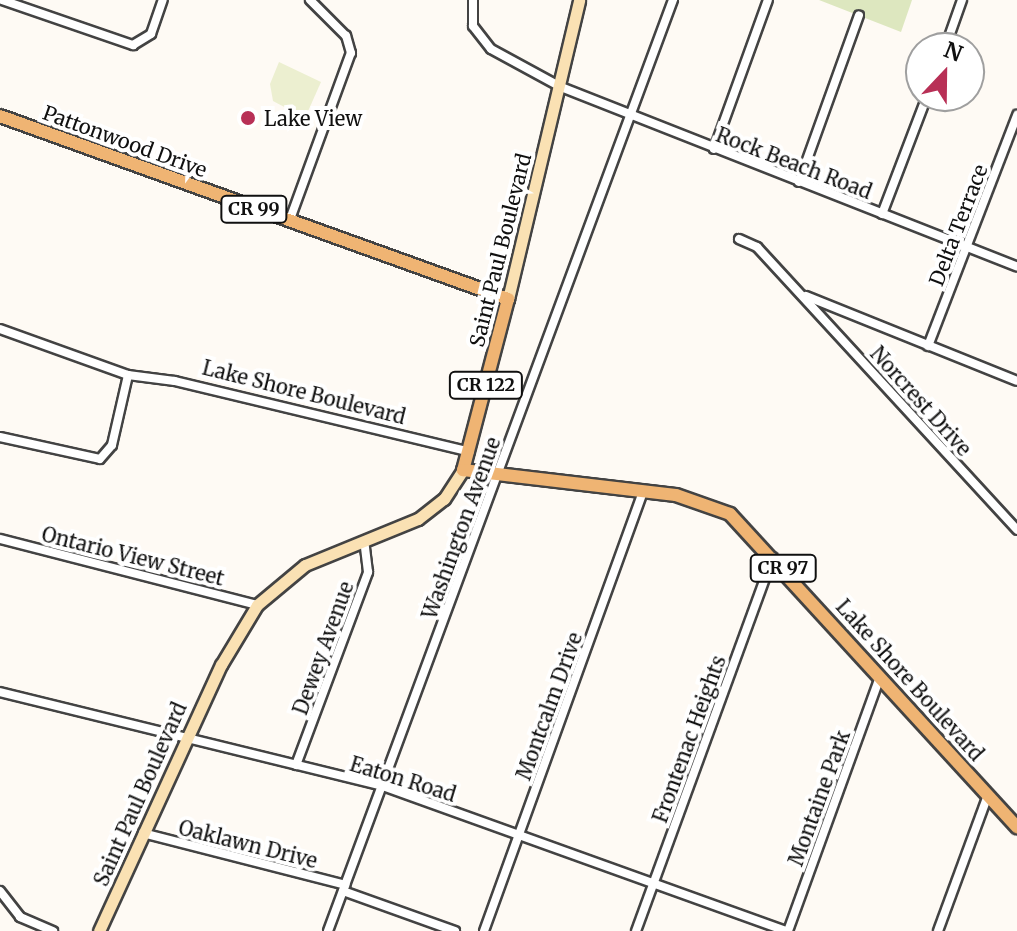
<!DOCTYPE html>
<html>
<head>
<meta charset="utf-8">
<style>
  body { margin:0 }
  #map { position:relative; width:1017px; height:931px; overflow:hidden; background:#fefaf4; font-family:Merriweather,serif }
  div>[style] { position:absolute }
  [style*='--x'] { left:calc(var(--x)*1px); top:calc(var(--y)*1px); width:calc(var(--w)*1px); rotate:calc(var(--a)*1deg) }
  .green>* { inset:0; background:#dde7bf }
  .pitch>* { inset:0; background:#ecefd0 }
  .roads { filter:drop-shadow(2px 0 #434343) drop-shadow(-2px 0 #434343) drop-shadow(0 2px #434343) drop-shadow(0 -2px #434343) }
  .street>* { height:8px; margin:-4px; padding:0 4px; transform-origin:4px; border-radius:4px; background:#fff }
  .secondary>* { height:11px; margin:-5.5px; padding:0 5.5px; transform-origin:5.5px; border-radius:5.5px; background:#fae1b3 }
  .primary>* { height:12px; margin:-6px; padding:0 6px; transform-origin:6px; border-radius:6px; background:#efb473 }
  .dots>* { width:22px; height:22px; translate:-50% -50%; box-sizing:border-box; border:4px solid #fff; border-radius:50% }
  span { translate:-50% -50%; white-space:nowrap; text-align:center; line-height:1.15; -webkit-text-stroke:8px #fff; paint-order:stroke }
  .shield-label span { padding:2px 6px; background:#fff; border:2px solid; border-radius:6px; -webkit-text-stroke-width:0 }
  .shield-label { font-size:18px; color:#101010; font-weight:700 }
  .poi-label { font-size:20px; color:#101010 }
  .left { translate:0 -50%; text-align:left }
  .street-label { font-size:20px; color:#101010 }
  .north { position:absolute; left:905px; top:32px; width:80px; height:80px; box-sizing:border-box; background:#fff; border:2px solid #9f9f9f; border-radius:50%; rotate:22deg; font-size:22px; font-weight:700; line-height:32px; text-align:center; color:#101010 }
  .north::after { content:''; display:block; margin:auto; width:28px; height:36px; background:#b83056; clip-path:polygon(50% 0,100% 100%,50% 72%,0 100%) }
</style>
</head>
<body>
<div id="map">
  <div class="green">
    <div style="clip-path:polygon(819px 0,912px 0,901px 32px)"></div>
  </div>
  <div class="pitch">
    <div style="clip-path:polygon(279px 62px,321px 82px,305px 118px,273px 101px,270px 84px)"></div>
  </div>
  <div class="roads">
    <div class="street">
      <div style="--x:2;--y:0;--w:139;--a:19"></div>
      <div style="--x:133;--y:45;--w:21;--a:-31"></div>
      <div style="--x:151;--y:34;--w:36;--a:-71"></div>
      <div style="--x:473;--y:0;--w:26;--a:90"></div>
      <div style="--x:473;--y:26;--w:29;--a:52"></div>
      <div style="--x:491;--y:49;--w:80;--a:28.5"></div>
      <div style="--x:561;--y:87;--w:490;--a:21.5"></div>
      <div style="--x:945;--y:48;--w:51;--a:-70.5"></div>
      <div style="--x:714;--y:149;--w:158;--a:-70.1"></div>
      <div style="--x:799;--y:182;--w:177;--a:-70.2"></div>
      <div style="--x:882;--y:214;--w:126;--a:-69.1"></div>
      <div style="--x:289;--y:222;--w:180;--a:-69.9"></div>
      <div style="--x:351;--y:53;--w:18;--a:-106"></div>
      <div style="--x:346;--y:36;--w:51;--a:-135"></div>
      <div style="--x:739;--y:239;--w:20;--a:24"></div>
      <div style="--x:757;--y:247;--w:384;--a:47.4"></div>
      <div style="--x:806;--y:296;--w:227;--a:21.9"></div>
      <div style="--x:0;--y:329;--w:136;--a:19.8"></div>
      <div style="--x:128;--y:375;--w:47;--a:7.3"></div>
      <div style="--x:175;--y:381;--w:303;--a:13.5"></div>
      <div style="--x:928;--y:346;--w:248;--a:-68.9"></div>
      <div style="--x:0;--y:437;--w:102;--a:12.4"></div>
      <div style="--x:100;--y:459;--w:18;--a:-49"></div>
      <div style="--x:112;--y:445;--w:72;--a:-77.1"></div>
      <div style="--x:0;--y:539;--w:265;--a:14.4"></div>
      <div style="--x:0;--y:692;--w:394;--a:13.8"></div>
      <div style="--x:383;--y:786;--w:428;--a:19.8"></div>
      <div style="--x:296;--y:765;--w:206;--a:-69.5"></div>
      <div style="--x:368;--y:572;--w:31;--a:-97"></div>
      <div style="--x:143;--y:833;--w:209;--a:14.4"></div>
      <div style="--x:0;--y:891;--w:33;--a:52"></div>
      <div style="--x:20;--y:917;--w:36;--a:23"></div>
      <div style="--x:343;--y:891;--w:119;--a:19.7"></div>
      <div style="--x:328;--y:931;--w:993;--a:-69.67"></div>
      <div style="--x:484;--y:931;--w:468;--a:-70.1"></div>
      <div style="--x:636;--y:931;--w:398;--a:-69.9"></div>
      <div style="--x:788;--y:931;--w:270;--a:-70.1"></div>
      <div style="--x:938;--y:931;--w:145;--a:-69.8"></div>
    </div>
    <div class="secondary">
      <div style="--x:508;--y:299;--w:307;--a:-76.6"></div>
      <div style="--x:99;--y:931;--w:293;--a:-65.4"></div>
      <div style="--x:221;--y:665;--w:70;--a:-59"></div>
      <div style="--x:257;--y:605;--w:62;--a:-39.8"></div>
      <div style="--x:305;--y:565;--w:122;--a:-22.2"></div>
      <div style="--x:418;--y:519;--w:33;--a:-38"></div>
      <div style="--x:444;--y:499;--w:35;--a:-57"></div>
    </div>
    <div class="primary">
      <div style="--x:0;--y:116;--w:540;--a:19.81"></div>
      <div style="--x:508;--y:299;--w:177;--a:104.7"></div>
      <div style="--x:463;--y:470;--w:214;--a:6.7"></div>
      <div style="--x:676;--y:495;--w:57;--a:19.4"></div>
      <div style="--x:730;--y:514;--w:425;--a:47.5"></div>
    </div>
  </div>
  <div class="dots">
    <div style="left:248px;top:118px;background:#b83056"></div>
  </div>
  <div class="shield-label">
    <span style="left:254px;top:209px">CR 99</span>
    <span style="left:486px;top:385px">CR 122</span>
    <span style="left:783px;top:568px">CR 97</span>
  </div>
  <div class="poi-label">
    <span class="left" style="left:264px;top:118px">Lake View</span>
  </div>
  <div class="street-label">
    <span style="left:125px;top:141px;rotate:20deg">Pattonwood Drive</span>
    <span style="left:794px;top:163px;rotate:21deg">Rock Beach Road</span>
    <span style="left:958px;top:225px;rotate:-69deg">Delta Terrace</span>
    <span style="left:500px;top:250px;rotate:-76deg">Saint Paul Boulevard</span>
    <span style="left:304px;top:392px;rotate:14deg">Lake Shore Boulevard</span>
    <span style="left:921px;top:401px;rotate:48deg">Norcrest Drive</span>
    <span style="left:461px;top:528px;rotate:-70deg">Washington Avenue</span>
    <span style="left:133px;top:556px;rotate:14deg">Ontario View Street</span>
    <span style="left:323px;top:648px;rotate:-70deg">Dewey Avenue</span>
    <span style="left:910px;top:680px;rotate:48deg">Lake Shore Boulevard</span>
    <span style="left:549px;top:706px;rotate:-70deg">Montcalm Drive</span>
    <span style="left:689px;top:739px;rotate:-70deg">Frontenac Heights</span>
    <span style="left:403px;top:779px;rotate:17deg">Eaton Road</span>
    <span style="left:140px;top:794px;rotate:-66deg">Saint Paul Boulevard</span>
    <span style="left:819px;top:798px;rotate:-70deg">Montaine Park</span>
    <span style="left:248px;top:844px;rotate:14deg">Oaklawn Drive</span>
  </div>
  <div class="north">N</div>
</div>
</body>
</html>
